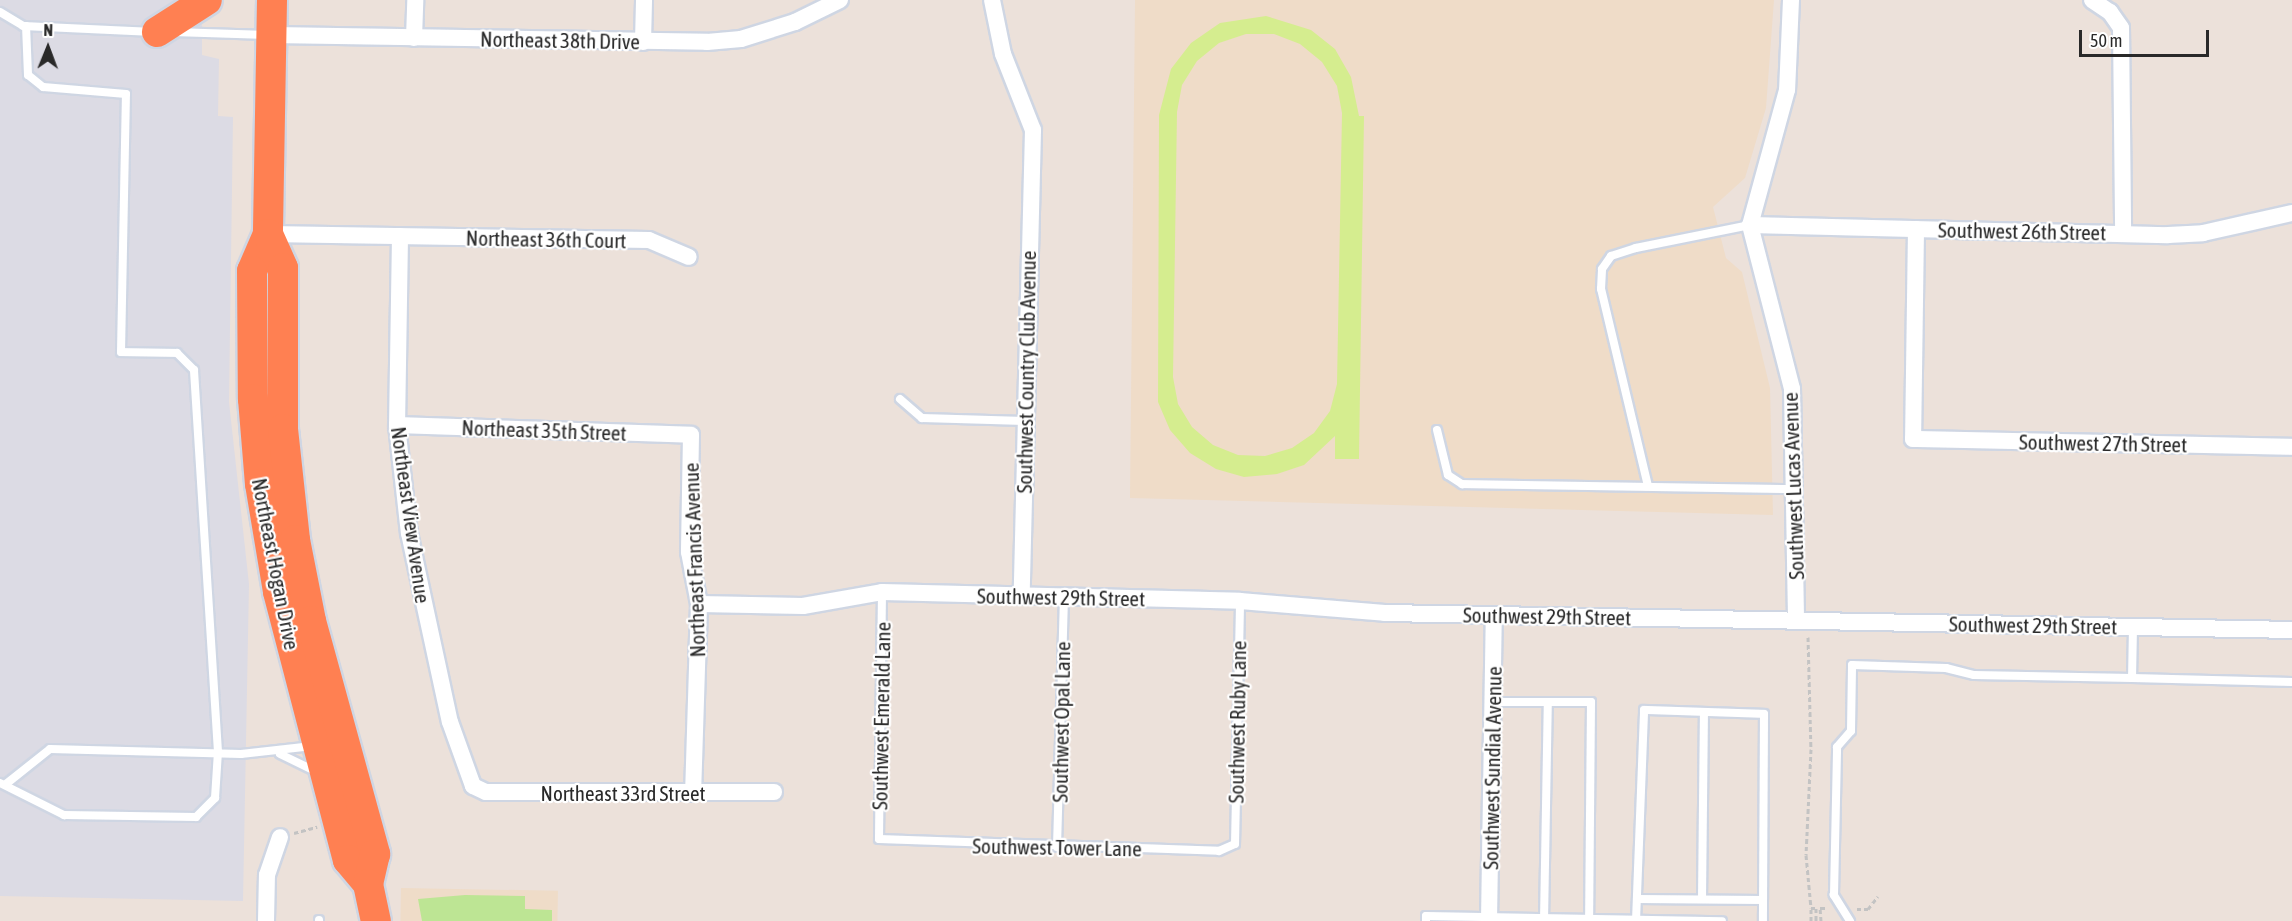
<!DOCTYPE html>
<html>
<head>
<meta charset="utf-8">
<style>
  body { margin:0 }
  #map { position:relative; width:2292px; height:921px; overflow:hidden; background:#ece1da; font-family:"Asap Condensed",sans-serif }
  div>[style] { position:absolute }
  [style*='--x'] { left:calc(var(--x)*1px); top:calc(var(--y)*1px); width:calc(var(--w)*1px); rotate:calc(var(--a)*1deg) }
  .industrial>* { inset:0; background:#dcdbe4 }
  .education>* { inset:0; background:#efdcc8; transform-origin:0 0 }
  .green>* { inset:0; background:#bde594 }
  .pitch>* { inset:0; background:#d5ed8f }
  .path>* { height:3px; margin-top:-1.5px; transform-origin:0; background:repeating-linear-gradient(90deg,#c3c3c3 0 4.5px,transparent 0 7.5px) }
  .roads { filter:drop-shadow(2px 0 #cfd6e3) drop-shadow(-2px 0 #cfd6e3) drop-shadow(0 2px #cfd6e3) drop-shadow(0 -2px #cfd6e3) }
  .lane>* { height:8px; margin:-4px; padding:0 4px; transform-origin:4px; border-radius:4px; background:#fff }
  .street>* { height:16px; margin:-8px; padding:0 8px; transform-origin:8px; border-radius:8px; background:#fff }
  .highway>* { height:30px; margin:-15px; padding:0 15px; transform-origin:15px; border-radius:15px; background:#ff8052 }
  span { translate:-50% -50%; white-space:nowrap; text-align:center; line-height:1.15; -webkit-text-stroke:4.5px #fff; paint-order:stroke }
  .street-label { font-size:21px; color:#292929 }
  .north { position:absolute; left:18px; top:18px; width:60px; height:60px; -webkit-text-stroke:4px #fff; paint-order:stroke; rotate:1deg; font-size:16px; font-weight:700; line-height:24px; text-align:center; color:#292929 }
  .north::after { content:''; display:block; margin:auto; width:21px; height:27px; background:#292929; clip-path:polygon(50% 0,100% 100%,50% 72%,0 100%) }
  .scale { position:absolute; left:2079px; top:30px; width:130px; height:27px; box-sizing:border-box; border:3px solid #292929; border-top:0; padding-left:8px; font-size:18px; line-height:21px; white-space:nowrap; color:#292929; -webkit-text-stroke:4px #fff; paint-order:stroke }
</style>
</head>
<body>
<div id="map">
  <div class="industrial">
    <div style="clip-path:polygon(0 0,202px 0,202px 55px,219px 59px,218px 116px,233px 117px,229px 402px,249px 584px,243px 901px,0 896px)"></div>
  </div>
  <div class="education">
    <div style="clip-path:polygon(1135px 0,1774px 0,1766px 108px,1745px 178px,1713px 207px,1726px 258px,1742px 272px,1770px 388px,1773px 515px,1130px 498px)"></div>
    <div style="left:401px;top:888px;width:157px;height:34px;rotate:1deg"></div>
  </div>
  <div class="green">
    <div style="clip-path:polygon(465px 895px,525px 896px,525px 909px,552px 910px,552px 921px,422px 921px,418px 899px)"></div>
  </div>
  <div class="pitch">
    <div style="clip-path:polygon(evenodd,1266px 16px,1311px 30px,1335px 49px,1351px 77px,1359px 116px,1364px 116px,1359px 459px,1335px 459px,1335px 436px,1304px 465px,1277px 474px,1244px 477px,1216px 469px,1190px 453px,1170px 430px,1158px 402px,1159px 115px,1171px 69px,1191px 43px,1220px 23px,1266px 16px,1246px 34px,1274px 34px,1300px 44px,1322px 62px,1337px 86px,1342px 113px,1337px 384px,1330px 411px,1314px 433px,1292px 448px,1265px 456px,1238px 455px,1213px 445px,1192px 427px,1178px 404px,1173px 377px,1177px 112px,1182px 85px,1197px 61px,1219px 43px,1246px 34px)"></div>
  </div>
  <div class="path">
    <div style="--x:1808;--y:637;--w:112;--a:88.5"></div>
    <div style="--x:1811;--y:749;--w:106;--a:92.7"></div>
    <div style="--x:1806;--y:855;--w:53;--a:84.6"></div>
    <div style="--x:294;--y:833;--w:24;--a:-15"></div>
    <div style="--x:1857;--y:909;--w:11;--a:0"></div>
    <div style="--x:1868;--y:909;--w:16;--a:-52"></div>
    <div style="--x:1811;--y:921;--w:13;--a:-90"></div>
    <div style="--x:1811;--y:908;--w:5;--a:0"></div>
    <div style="--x:1816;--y:908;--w:13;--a:90"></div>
    <div style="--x:1821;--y:921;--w:13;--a:-94"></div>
    <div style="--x:1820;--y:908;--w:6;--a:0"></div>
  </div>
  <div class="roads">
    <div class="lane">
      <div style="--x:0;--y:12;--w:27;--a:31"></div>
      <div style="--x:23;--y:26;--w:131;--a:2.6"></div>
      <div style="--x:173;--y:32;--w:95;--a:1.8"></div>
      <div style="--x:900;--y:399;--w:29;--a:41"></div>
      <div style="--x:922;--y:418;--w:103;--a:1.7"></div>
      <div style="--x:1437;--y:430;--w:46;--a:76.3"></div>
      <div style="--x:1448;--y:475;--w:17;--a:33"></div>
      <div style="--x:1462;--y:484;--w:333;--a:0.9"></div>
      <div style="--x:1648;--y:486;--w:203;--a:-103.4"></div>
      <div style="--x:1601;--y:289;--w:20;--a:-87"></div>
      <div style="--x:1602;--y:269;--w:16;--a:-55"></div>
      <div style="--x:1611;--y:256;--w:26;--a:-18"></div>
      <div style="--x:1636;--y:248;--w:116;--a:-11.4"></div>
      <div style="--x:882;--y:592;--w:247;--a:90.7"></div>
      <div style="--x:879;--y:839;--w:340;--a:2"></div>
      <div style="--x:1219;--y:851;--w:17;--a:-24"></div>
      <div style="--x:1235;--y:844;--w:243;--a:-88.8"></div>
      <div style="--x:2133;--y:627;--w:51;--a:91.1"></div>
      <div style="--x:2132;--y:678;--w:160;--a:1.4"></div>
      <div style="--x:1493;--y:702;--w:98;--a:0"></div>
      <div style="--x:1591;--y:702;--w:217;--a:90.5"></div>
      <div style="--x:280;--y:754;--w:41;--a:25.9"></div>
      <div style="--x:0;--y:783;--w:72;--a:26.6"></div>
      <div style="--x:64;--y:815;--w:132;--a:0.9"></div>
      <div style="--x:196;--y:817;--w:27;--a:-45"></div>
      <div style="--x:215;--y:798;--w:46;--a:-86.3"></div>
      <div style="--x:218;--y:752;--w:383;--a:-93.6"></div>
      <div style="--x:194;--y:370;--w:24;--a:-135"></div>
      <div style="--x:177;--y:353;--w:56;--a:-179"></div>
      <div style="--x:121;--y:352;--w:258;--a:-88.9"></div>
      <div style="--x:126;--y:94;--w:83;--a:-175.2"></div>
      <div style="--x:43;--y:87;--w:19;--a:-141"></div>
      <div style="--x:28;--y:75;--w:49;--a:-92.3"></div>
      <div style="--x:6;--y:784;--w:56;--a:-38.5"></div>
      <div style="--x:50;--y:749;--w:191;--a:1.5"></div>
      <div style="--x:241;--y:754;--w:72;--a:-6.3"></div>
      <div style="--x:1057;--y:847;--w:250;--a:-88.4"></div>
      <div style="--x:1637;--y:899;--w:126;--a:0.5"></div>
      <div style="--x:1702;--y:899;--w:187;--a:-89.4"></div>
      <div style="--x:319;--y:920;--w:1;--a:90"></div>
      <div style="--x:1426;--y:921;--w:5;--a:-90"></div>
      <div style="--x:1426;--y:916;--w:296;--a:1"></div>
      <div style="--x:1544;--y:921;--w:219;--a:-89"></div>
      <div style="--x:1636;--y:921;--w:211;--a:-87.8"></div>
      <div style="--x:1644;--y:710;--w:120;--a:1.9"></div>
      <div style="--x:1764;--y:714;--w:207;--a:90.3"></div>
      <div style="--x:1850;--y:921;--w:31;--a:-122"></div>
      <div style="--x:1834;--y:895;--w:148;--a:-88.8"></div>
      <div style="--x:1837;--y:747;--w:21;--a:-49"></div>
      <div style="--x:1851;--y:731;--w:66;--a:-89.1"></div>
      <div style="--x:1852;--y:665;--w:94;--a:1.8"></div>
      <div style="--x:1946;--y:668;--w:29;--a:14"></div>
      <div style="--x:1974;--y:675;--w:158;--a:1.1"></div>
    </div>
    <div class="street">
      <div style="--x:992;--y:0;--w:55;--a:78.5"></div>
      <div style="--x:1003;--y:54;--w:82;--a:68.5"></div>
      <div style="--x:1033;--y:130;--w:466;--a:91.4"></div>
      <div style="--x:1791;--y:0;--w:90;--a:92.5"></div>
      <div style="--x:1787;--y:90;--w:140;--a:105.3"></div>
      <div style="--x:1750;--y:225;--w:169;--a:75.6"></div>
      <div style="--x:1792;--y:389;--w:232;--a:89"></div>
      <div style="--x:2092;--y:0;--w:22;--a:34"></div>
      <div style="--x:2110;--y:12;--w:19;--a:55"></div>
      <div style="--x:2121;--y:28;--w:205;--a:89.4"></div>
      <div style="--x:272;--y:35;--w:435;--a:0.9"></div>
      <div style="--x:707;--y:42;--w:34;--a:-5"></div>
      <div style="--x:741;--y:39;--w:57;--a:-17.5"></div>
      <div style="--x:795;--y:22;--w:50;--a:-26.1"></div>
      <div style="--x:414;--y:38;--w:38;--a:-88"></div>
      <div style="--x:643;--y:42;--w:42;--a:-88.6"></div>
      <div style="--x:1750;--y:225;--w:418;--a:1.4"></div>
      <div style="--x:2168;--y:235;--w:35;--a:-3"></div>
      <div style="--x:2203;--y:233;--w:91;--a:-12.7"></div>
      <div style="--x:1916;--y:229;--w:210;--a:90.8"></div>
      <div style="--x:1913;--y:439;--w:379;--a:1.2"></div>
      <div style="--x:268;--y:234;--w:381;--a:0.9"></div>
      <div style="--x:649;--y:240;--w:43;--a:23"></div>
      <div style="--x:400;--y:236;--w:189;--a:90.9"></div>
      <div style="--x:397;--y:425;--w:109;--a:83.7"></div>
      <div style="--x:409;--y:533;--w:193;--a:77.8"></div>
      <div style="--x:450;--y:722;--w:68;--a:70.2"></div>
      <div style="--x:473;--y:786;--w:14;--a:25"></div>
      <div style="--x:486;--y:792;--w:288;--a:0"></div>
      <div style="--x:397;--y:425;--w:294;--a:1.9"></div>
      <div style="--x:691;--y:435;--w:117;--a:91"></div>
      <div style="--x:689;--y:552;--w:53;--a:79.1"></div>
      <div style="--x:699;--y:604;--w:189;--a:91.8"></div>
      <div style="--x:699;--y:604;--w:104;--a:1.1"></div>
      <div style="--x:803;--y:606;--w:80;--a:-10"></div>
      <div style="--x:882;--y:592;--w:358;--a:1.4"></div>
      <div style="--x:1240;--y:601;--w:145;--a:4.7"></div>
      <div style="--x:1385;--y:613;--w:907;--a:1.07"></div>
      <div style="--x:266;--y:921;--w:46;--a:-88.8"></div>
      <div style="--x:267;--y:875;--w:40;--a:-71.1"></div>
      <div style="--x:1489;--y:921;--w:306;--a:-89.1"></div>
    </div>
    <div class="highway">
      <div style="--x:272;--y:0;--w:234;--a:91"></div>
      <div style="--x:268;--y:234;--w:40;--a:113.4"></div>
      <div style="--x:252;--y:271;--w:128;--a:89.6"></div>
      <div style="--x:253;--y:399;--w:85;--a:85.3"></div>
      <div style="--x:260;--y:484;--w:109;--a:80.5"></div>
      <div style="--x:278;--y:592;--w:277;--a:75.4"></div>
      <div style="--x:348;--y:860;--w:31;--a:50"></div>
      <div style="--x:157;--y:32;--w:59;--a:-32.6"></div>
      <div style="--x:268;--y:234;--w:37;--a:66"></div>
      <div style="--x:283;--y:268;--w:161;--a:90"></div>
      <div style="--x:283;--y:429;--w:112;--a:83.8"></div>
      <div style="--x:295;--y:540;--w:83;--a:78.8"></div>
      <div style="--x:311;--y:621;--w:242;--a:74.6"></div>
      <div style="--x:375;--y:854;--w:31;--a:103"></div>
      <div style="--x:368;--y:884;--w:38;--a:78"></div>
    </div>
  </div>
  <div class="street-label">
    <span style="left:560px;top:40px;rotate:1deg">Northeast 38th Drive</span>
    <span style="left:2022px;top:231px;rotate:1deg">Southwest 26th Street</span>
    <span style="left:546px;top:239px;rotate:1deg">Northeast 36th Court</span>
    <span style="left:1026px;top:372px;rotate:-89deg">Southwest Country Club Avenue</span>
    <span style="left:544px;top:430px;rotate:2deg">Northeast 35th Street</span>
    <span style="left:2103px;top:443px;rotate:1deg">Southwest 27th Street</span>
    <span style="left:1793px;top:486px;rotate:-92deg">Southwest Lucas Avenue</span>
    <span style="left:411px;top:515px;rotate:82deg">Northeast View Avenue</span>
    <span style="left:694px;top:560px;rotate:-92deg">Northeast Francis Avenue</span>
    <span style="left:276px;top:564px;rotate:79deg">Northeast Hogan Drive</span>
    <span style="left:1061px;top:597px;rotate:1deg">Southwest 29th Street</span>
    <span style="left:1547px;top:616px;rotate:1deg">Southwest 29th Street</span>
    <span style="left:2033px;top:625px;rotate:1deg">Southwest 29th Street</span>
    <span style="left:881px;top:716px;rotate:-89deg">Southwest Emerald Lane</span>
    <span style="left:1061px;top:722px;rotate:-89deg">Southwest Opal Lane</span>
    <span style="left:1237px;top:722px;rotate:-89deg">Southwest Ruby Lane</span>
    <span style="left:1492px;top:768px;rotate:-89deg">Southwest Sundial Avenue</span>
    <span style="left:623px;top:793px">Northeast 33rd Street</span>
    <span style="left:1057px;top:847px;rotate:1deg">Southwest Tower Lane</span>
  </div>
  <div class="north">N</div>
  <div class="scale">50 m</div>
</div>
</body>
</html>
